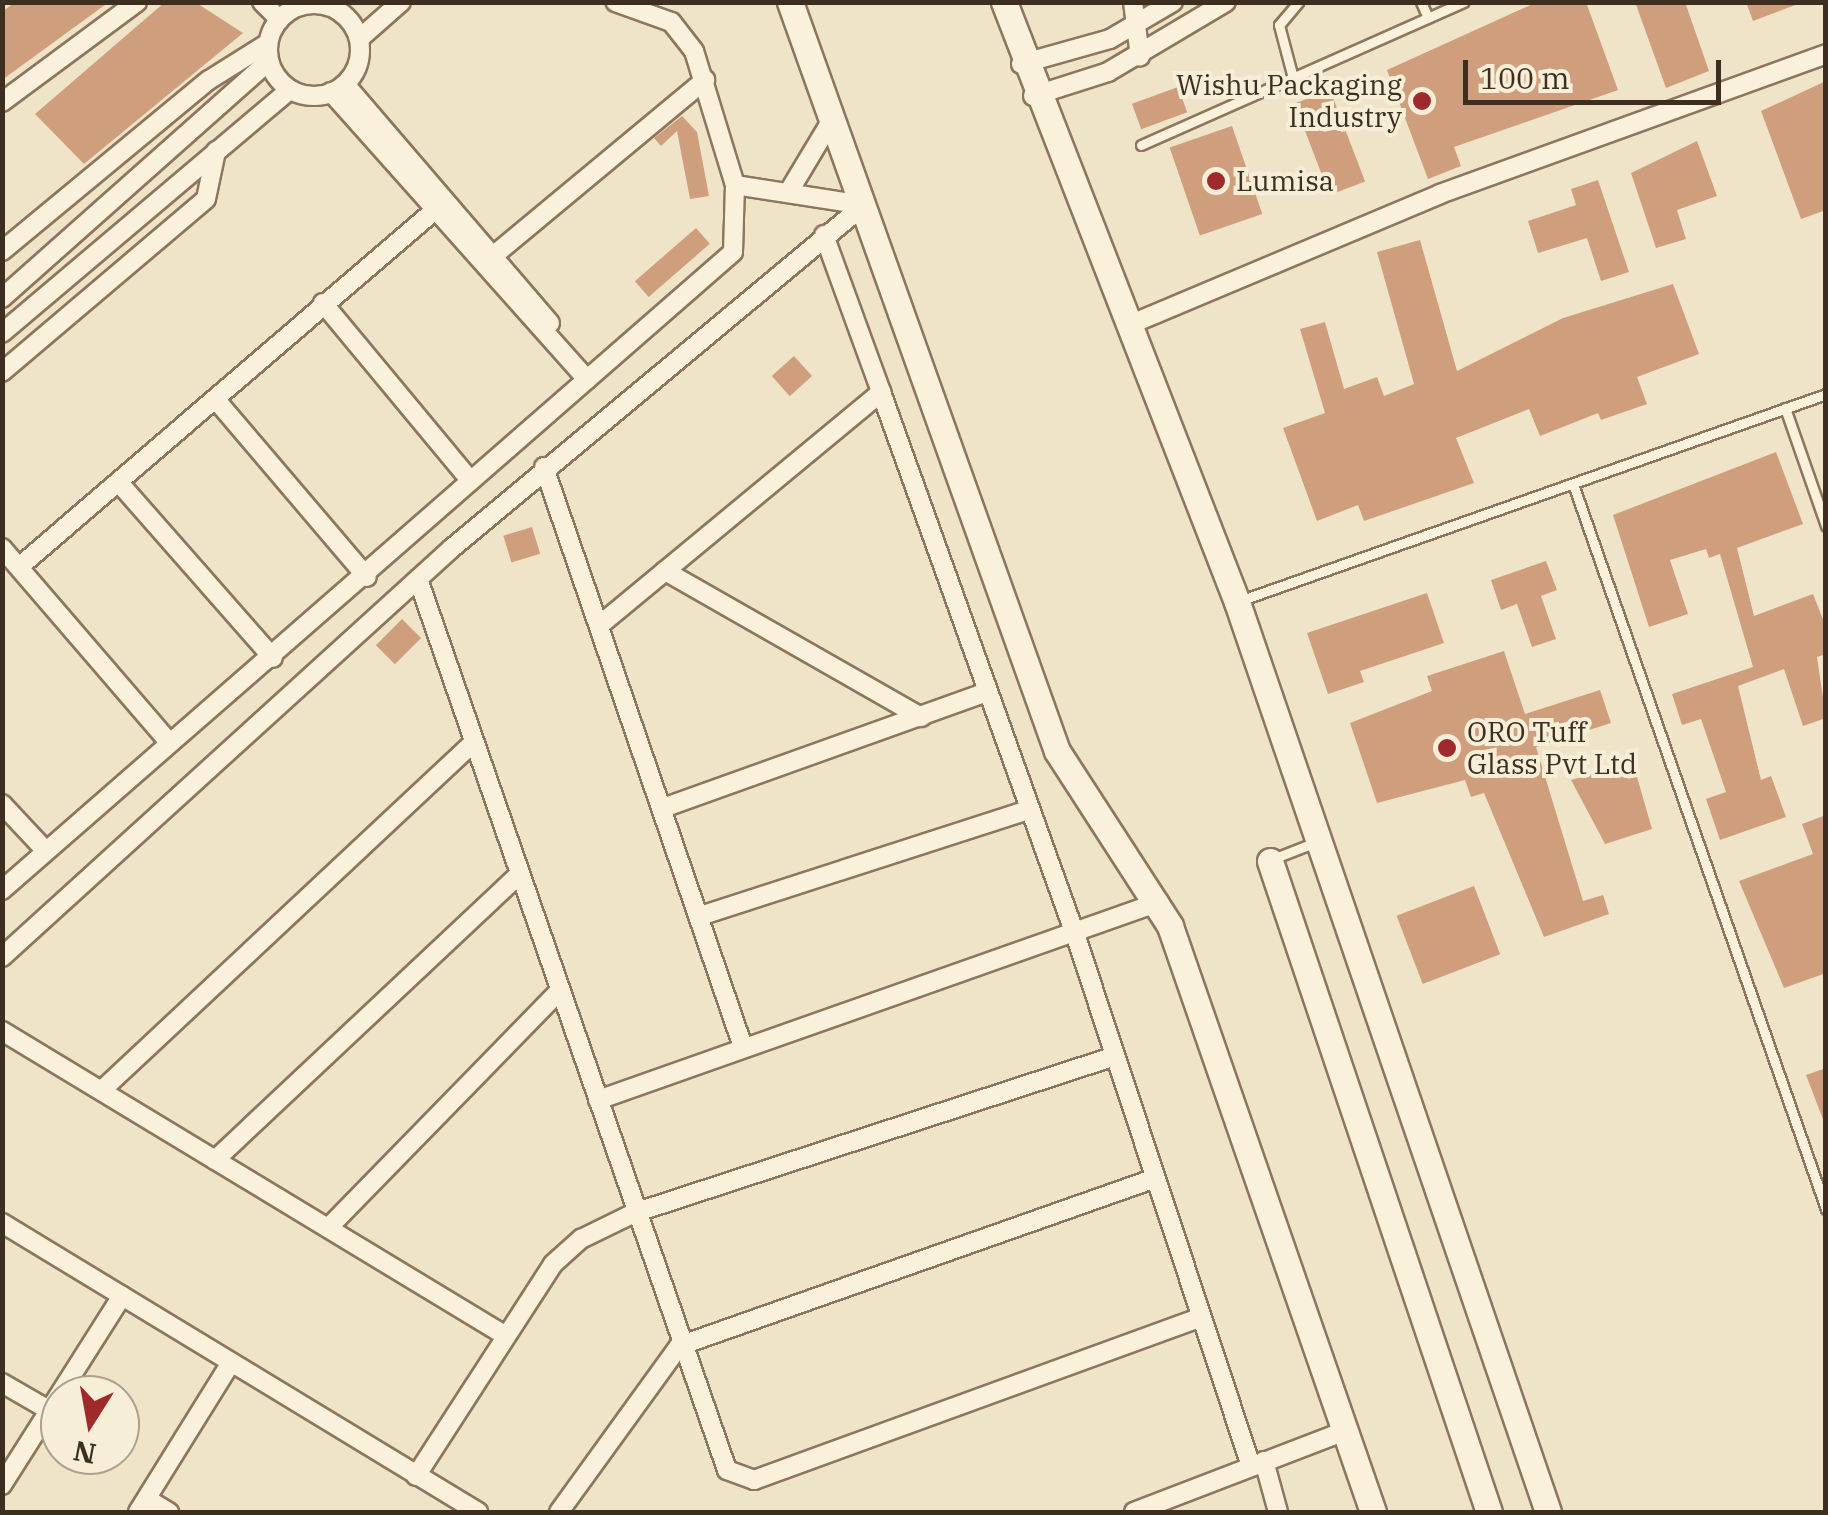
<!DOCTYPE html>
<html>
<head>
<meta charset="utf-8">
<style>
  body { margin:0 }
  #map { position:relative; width:1828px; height:1515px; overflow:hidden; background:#f0e4c8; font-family:"IBM Plex Serif",serif }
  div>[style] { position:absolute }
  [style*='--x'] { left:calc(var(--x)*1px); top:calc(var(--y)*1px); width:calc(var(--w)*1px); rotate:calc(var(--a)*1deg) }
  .building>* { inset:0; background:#cf9f7d; transform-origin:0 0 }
  .roads { filter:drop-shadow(2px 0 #8d765c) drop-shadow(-2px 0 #8d765c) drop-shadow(0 2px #8d765c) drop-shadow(0 -2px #8d765c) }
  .service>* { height:9px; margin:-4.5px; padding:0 4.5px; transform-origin:4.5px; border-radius:4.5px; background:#faf1dc }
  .minor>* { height:18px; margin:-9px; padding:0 9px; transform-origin:9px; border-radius:9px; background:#faf1dc }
  .minor>.ring { margin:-9px; padding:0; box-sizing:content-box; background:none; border:18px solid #faf1dc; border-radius:50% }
  .secondary>* { height:25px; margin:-12.5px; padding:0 12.5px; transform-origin:12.5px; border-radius:12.5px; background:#faf1dc }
  .dots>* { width:28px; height:28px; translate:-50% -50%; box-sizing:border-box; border:5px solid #f7eed8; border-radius:50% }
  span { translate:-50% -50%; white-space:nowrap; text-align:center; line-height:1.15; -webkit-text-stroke:8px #f7eed8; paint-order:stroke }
  .poi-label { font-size:28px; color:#3d2e20 }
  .right { translate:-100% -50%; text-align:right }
  .left { translate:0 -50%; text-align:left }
  .frame { position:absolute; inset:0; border:5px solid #3d2e20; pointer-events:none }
  .north { position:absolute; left:40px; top:1375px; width:100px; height:100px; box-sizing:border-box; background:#f7eed8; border:2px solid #ada18e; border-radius:50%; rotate:191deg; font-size:28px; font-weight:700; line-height:40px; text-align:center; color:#3d2e20 }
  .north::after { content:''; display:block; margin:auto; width:35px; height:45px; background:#9e2a2b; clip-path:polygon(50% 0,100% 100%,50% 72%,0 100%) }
  .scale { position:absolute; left:1463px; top:60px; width:258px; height:45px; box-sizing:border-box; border:5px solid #3d2e20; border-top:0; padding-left:12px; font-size:30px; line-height:35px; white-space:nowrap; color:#3d2e20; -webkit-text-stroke:8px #f7eed8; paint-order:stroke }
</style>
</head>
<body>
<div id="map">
  <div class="building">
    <div style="clip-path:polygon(15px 2px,109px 2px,2px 80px,2px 12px)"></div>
    <div style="clip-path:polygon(165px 2px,195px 2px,243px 33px,84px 164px,35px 114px)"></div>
    <div style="clip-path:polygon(1537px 2px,1586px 2px,1618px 90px,1454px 147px,1461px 166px,1428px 179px,1387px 70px)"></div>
    <div style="clip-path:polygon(1635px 2px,1685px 2px,1709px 71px,1666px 88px)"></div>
    <div style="clip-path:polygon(1746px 2px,1798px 2px,1798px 4px,1753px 21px)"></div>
    <div style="clip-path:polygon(1826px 81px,1826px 210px,1801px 219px,1761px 111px)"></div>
    <div style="left:1178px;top:87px;width:27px;height:49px;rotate:70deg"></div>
    <div style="left:1330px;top:90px;width:98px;height:38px;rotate:69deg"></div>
    <div style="clip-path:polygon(682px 116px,697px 132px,709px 196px,690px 199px,677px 131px,661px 146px,654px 138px)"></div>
    <div style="left:1232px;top:126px;width:93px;height:66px;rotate:71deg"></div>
    <div style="clip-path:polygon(1697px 141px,1717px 196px,1677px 210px,1686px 239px,1656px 248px,1631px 173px)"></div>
    <div style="clip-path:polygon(1598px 180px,1629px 272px,1601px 281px,1587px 238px,1538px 253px,1528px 221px,1576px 205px,1571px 189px)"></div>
    <div style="left:696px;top:228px;width:21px;height:81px;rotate:49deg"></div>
    <div style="clip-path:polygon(1420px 240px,1457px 371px,1563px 318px,1673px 284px,1699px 354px,1637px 377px,1647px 404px,1601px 420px,1598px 413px,1540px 436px,1529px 409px,1456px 438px,1474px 483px,1364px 521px,1358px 505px,1317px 521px,1283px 428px,1325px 413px,1300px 329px,1325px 322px,1344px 389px,1377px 377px,1384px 396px,1414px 384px,1377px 252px)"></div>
    <div style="left:794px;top:356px;width:27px;height:30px;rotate:48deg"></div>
    <div style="clip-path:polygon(1776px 452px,1803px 524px,1737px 548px,1754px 616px,1813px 594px,1826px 627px,1826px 654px,1817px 657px,1826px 718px,1803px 726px,1784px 669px,1738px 686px,1761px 780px,1771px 776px,1786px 817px,1720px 840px,1706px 799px,1726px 792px,1701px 719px,1682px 725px,1672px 694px,1753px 667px,1720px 554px,1709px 558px,1706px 549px,1670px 560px,1688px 614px,1649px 627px,1613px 515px)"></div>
    <div style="left:532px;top:527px;width:28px;height:30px;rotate:73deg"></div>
    <div style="clip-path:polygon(1546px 561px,1557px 590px,1541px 596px,1556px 639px,1532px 647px,1517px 604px,1501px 610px,1491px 580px)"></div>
    <div style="clip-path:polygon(1427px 593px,1444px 643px,1360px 671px,1364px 682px,1328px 694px,1307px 633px)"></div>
    <div style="left:402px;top:619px;width:27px;height:37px;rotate:45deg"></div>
    <div style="clip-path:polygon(1504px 651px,1525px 714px,1600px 690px,1611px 723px,1536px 747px,1583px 901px,1603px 895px,1609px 914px,1544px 937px,1484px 793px,1471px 797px,1465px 780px,1377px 803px,1350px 723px,1432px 691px,1427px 676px)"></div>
    <div style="clip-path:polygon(1633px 763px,1652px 829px,1605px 844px,1571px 780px)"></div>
    <div style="clip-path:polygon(1826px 815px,1826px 973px,1784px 988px,1739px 881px,1813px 854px,1802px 824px)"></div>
    <div style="left:1474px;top:886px;width:73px;height:83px;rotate:69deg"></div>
    <div style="clip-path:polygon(1826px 1068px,1826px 1122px,1824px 1122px,1806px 1075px)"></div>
  </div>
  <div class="roads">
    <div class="service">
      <div style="--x:1421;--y:2;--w:17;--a:66"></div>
      <div style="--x:1293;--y:78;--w:55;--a:-104.8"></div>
      <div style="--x:1279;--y:25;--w:30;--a:-50"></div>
      <div style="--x:1141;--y:145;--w:353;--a:-23.9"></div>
      <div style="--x:1785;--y:408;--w:125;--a:70.8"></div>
      <div style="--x:1573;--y:484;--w:768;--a:70.76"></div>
      <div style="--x:1239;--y:601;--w:622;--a:-19.42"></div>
      <div style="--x:1270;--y:860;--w:49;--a:-21.4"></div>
    </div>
    <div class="minor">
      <div style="--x:262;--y:2;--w:25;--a:45"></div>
      <div style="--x:1133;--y:2;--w:55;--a:82.7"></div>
      <div class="ring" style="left:268px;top:4px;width:74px;height:74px"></div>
      <div style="--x:359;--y:39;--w:56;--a:-41.4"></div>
      <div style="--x:1021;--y:64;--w:92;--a:-15.7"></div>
      <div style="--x:1110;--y:39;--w:73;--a:-30.4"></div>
      <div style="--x:345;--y:84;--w:315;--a:49.4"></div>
      <div style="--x:331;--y:92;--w:385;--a:48.3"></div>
      <div style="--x:1033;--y:96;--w:79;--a:-17.7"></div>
      <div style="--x:1108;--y:72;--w:137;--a:-30.7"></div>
      <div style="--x:2;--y:102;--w:168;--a:-36.5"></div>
      <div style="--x:735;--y:185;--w:131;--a:8.8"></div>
      <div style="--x:791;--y:188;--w:82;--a:-59"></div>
      <div style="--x:824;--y:235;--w:167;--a:70"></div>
      <div style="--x:2;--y:251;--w:268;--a:-39.6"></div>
      <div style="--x:209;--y:80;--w:70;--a:-32.1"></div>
      <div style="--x:493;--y:256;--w:276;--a:-39.7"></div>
      <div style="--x:2;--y:298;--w:357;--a:-41.6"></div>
      <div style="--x:323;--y:303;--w:231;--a:50.3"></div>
      <div style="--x:1129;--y:325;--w:337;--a:-22.8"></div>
      <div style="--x:1440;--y:194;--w:411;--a:-19.9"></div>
      <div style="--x:2;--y:333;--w:377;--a:-40.2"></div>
      <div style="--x:2;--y:372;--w:267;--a:-40.3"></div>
      <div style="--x:206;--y:199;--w:49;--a:-78.2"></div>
      <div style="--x:217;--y:401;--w:231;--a:49.6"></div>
      <div style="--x:544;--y:467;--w:613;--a:71.06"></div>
      <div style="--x:121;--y:485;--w:230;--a:48.7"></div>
      <div style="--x:2;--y:548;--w:257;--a:49.3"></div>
      <div style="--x:19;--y:567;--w:548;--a:-40.64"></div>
      <div style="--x:665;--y:571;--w:295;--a:29.7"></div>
      <div style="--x:418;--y:579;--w:943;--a:70.87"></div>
      <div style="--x:727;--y:1470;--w:29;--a:20"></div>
      <div style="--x:754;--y:1480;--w:475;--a:-20"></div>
      <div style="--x:601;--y:624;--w:364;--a:-39.6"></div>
      <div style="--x:881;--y:392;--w:576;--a:70.31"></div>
      <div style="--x:1075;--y:934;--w:560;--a:71.69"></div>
      <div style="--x:2;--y:804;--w:63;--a:46.9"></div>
      <div style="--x:663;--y:808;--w:341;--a:-19.7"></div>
      <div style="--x:2;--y:890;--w:970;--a:-41.11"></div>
      <div style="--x:733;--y:252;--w:67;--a:-88.3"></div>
      <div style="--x:735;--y:185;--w:140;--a:-107"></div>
      <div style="--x:694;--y:51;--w:37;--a:-128"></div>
      <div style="--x:671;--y:22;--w:59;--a:-160.3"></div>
      <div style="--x:700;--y:916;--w:342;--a:-17.9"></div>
      <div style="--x:2;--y:957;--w:608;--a:-42.27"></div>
      <div style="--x:452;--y:548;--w:536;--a:-39.78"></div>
      <div style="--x:2;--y:1031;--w:589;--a:31.18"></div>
      <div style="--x:102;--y:1090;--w:509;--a:-43.09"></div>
      <div style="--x:598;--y:1100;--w:595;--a:-19.44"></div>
      <div style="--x:215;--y:1160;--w:418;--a:-43.2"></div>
      <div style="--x:2;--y:1223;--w:557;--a:31.26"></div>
      <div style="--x:329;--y:1227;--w:330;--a:-45.7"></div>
      <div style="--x:2;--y:1383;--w:52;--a:30"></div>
      <div style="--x:1264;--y:1461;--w:53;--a:74.6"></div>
      <div style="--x:416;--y:1476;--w:252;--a:-57.1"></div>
      <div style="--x:553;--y:1264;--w:38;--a:-42"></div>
      <div style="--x:581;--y:1239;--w:59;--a:-26.1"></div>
      <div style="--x:634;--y:1213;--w:503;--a:-18.07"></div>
      <div style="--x:2;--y:1485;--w:224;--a:-57.6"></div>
      <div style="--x:147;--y:1499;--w:26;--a:31"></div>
      <div style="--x:138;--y:1512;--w:174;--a:-58.1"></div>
      <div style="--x:559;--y:1512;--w:205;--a:-54.1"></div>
      <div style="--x:679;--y:1346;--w:503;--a:-19.41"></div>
      <div style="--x:1134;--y:1512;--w:226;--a:-21"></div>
    </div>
    <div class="secondary">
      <div style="--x:790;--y:2;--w:795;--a:70.38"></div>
      <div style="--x:1057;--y:751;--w:208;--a:57.1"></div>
      <div style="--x:1170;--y:926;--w:620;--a:70.89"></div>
      <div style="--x:1004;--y:2;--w:644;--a:68.78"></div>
      <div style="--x:1237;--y:602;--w:962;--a:71.13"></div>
      <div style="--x:1270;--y:861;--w:687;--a:71.41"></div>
    </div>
  </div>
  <div class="dots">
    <div style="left:1422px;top:101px;background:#9e2a2b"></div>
    <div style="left:1216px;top:181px;background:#9e2a2b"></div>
    <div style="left:1447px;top:748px;background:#9e2a2b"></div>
  </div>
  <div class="poi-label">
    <span class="right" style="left:1402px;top:101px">Wishu Packaging<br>Industry</span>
    <span class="left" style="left:1236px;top:181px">Lumisa</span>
    <span class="left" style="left:1467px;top:748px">ORO Tuff<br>Glass Pvt Ltd</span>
  </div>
  <div class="frame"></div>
  <div class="north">N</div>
  <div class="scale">100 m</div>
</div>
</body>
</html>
